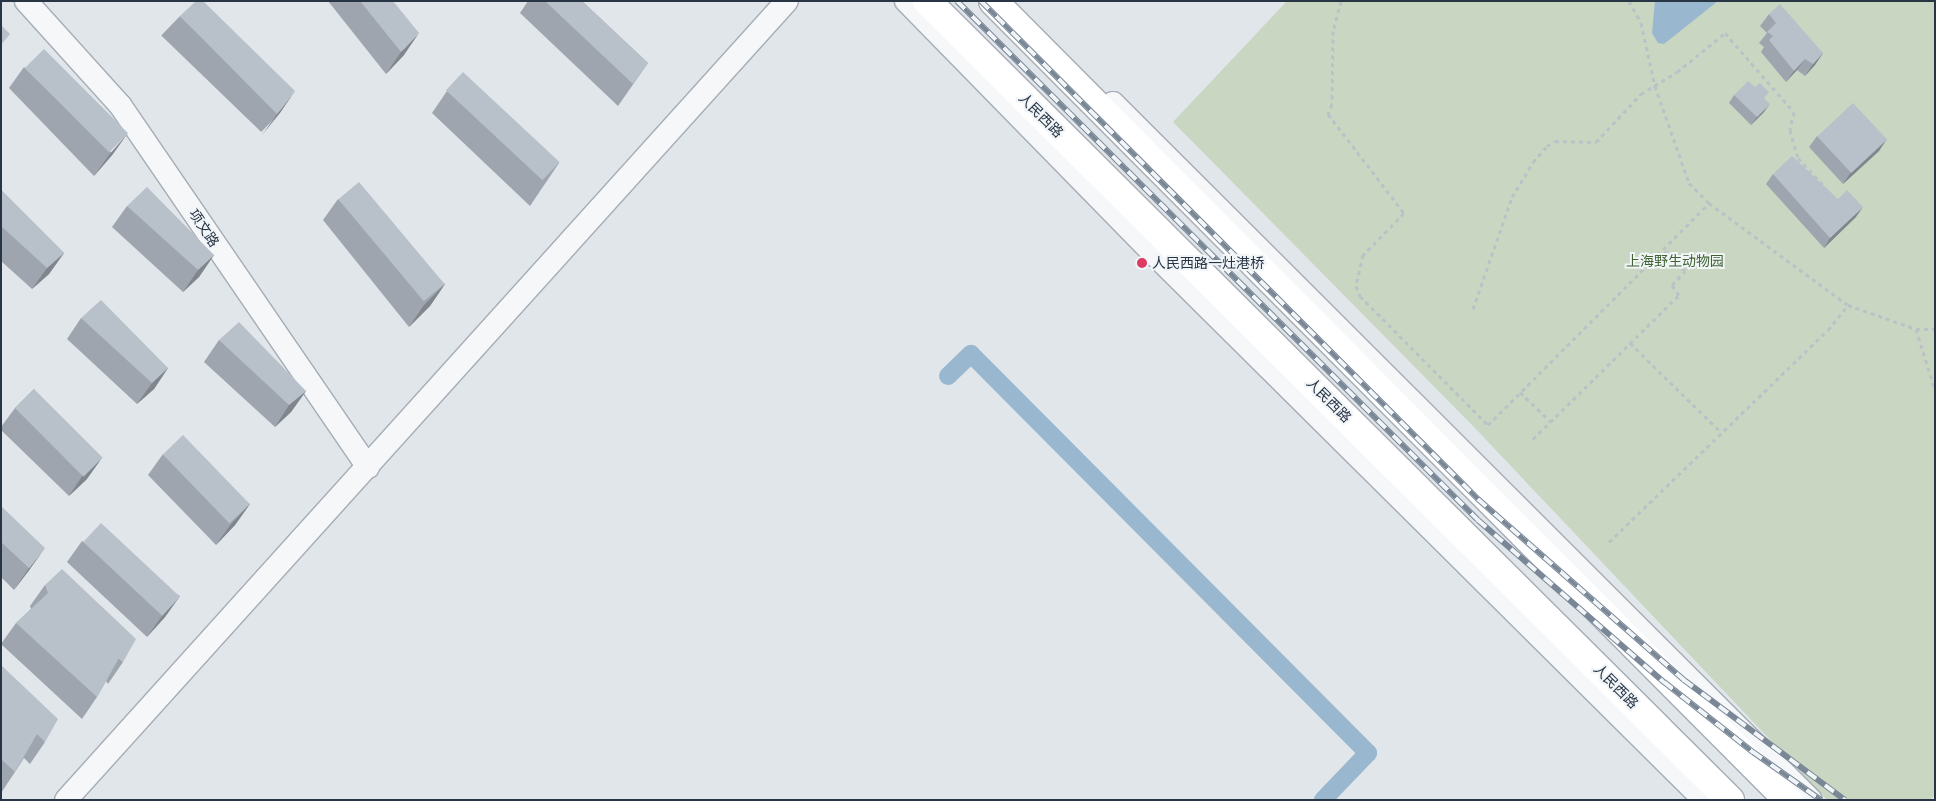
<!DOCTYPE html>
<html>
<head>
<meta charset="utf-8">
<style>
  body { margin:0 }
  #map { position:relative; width:1936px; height:801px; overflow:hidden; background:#e1e6eb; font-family:"Public Sans","Noto Sans SC",sans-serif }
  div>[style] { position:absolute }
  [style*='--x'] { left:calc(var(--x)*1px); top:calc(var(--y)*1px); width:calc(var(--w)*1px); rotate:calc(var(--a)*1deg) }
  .green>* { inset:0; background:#c9d6c2 }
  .water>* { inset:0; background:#99b8cf }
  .canal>* { height:18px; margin:-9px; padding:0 9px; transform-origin:9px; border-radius:9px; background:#99b8cf }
  .path>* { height:3px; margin-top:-1.5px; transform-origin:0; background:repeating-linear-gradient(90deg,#bcc1c7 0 4px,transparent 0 8px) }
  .roads { filter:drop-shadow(1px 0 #a6adb6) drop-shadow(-1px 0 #a6adb6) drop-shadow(0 1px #a6adb6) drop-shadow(0 -1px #a6adb6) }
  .minor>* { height:22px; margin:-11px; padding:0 11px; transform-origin:11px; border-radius:11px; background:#f5f7f9 }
  .major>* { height:28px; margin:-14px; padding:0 14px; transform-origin:14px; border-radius:14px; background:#fff }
  .rail>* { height:5.5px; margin-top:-2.75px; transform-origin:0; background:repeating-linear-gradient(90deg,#f1f5f8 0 11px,#798797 0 22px); box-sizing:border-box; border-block:1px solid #798797 }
  .wall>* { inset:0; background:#9ea5ae; transform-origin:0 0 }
  .shaded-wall>* { inset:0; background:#81868d }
  .building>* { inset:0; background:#b8c0ca; transform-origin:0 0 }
  .dots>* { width:14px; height:14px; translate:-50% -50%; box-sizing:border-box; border:2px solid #f1f5f8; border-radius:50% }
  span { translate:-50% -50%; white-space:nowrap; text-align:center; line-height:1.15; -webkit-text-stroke:4px #f1f5f8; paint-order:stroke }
  .street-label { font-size:14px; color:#283545 }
  .park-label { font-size:14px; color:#416333 }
  .poi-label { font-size:14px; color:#283545 }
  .left { translate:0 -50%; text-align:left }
  .frame { position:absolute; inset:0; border:2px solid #283545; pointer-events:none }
</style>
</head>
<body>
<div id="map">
  <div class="green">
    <div style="clip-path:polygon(1287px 1px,1935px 1px,1935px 795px,1930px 800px,1827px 800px,1473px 426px,1173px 122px)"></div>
  </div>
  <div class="water">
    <div style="clip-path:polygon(1655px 1px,1718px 1px,1664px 44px,1658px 43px,1652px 33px)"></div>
  </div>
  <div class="canal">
    <div style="--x:948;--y:376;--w:32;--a:-44"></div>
    <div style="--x:971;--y:354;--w:563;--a:45.14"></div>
    <div style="--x:1368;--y:753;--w:65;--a:133.8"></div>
  </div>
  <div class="path">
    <div style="--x:1341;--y:1;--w:31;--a:105"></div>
    <div style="--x:1333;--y:31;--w:73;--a:90.8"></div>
    <div style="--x:1332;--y:104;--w:11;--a:112"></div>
    <div style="--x:1328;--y:114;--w:125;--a:52.5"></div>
    <div style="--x:1404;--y:213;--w:59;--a:134.3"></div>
    <div style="--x:1363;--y:255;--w:32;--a:103"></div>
    <div style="--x:1356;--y:286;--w:11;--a:68"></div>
    <div style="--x:1360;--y:296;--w:182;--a:45.2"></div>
    <div style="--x:1488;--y:425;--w:313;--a:-45.1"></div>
    <div style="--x:1629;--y:1;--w:25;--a:61"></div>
    <div style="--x:1641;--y:23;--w:65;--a:77.5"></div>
    <div style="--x:1655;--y:86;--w:103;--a:70.7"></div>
    <div style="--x:1689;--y:183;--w:28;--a:45"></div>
    <div style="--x:1709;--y:203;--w:172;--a:36.3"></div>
    <div style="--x:1848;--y:305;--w:72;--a:19.4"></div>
    <div style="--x:1916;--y:329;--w:19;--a:0"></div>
    <div style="--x:1473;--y:309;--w:119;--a:-70.8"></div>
    <div style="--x:1512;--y:197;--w:41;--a:-59"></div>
    <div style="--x:1533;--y:162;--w:21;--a:-49"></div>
    <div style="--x:1547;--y:146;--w:9;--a:-32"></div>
    <div style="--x:1555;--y:141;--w:41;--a:1.4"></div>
    <div style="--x:1596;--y:142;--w:66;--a:-46.8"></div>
    <div style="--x:1641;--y:94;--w:42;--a:-31.4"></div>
    <div style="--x:1677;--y:72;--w:62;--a:-39.1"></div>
    <div style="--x:1725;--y:33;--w:105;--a:48.9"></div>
    <div style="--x:1794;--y:112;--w:18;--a:103"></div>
    <div style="--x:1790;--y:130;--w:29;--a:74"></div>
    <div style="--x:1798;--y:158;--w:41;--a:47"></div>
    <div style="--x:1916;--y:329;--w:64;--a:72.7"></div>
    <div style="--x:1630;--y:343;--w:127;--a:44.4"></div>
    <div style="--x:1520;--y:392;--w:43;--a:44.1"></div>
    <div style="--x:1533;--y:439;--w:205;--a:-44.6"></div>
    <div style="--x:1679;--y:295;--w:12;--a:-125"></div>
    <div style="--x:1672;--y:285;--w:19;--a:-47"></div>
    <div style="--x:1685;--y:271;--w:31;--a:-135"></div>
    <div style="--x:1609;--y:542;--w:305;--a:-44.1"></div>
    <div style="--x:1828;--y:330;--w:32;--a:-51"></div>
  </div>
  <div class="roads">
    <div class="minor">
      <div style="--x:26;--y:1;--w:140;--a:47.9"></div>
      <div style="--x:120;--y:105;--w:439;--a:55.6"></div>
      <div style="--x:906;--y:1;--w:354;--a:45.6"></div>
      <div style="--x:1154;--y:254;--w:775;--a:44.79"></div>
      <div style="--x:1113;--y:103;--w:986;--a:44.96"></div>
      <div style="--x:66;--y:800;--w:1076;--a:-47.94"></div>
    </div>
    <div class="major">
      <div style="--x:927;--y:1;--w:1133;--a:44.86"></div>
      <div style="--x:993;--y:1;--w:1127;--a:45.14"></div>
    </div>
  </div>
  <div class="rail">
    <div style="--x:957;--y:1;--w:735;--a:44.89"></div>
    <div style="--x:1478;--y:520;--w:247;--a:41.1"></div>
    <div style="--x:1664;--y:682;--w:113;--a:38.2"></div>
    <div style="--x:1753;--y:752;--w:83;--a:35.2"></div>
    <div style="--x:981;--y:1;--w:704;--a:45.06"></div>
    <div style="--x:1478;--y:499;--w:274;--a:41.3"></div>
    <div style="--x:1684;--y:680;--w:201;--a:36.7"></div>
  </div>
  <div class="wall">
    <div style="clip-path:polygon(328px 1px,393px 1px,404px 55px,386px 74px)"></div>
    <div style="clip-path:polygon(528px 1px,582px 1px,648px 63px,618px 106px,520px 13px)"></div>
    <div style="clip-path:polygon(1769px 14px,1823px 53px,1815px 65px,1805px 76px,1797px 70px,1786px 82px,1761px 52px,1764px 47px,1759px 43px,1767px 33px,1760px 26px)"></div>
    <div style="left:180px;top:16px;width:139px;height:27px;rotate:44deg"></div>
    <div style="clip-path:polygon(24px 67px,113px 154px,94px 176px,9px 88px)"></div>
    <div style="clip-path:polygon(447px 91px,559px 163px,530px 206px,432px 113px)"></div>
    <div style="clip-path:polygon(1734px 95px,1765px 99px,1764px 112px,1751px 125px,1729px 103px)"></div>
    <div style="clip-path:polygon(1817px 136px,1879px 151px,1843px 184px,1809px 147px)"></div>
    <div style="clip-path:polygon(1773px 174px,1856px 217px,1824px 248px,1766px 184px)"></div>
    <div style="clip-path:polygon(1px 190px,64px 253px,49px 274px,32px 289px,1px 261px)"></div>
    <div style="clip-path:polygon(338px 199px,445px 284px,430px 306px,409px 327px,323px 220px)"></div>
    <div style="clip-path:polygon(127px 206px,214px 255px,199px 277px,183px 292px,112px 227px)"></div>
    <div style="clip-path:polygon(81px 318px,168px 368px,154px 389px,137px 404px,67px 339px)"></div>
    <div style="clip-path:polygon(219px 340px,306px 391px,291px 412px,275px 427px,204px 362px)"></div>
    <div style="clip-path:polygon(34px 389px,87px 479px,69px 496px,1px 430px,1px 427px,15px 408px)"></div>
    <div style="clip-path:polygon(163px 454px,250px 504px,235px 525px,216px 545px,148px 475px)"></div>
    <div style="clip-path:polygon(1px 506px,30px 569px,14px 590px,1px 577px)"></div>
    <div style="clip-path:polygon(82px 541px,180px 596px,165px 617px,147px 637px,67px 562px)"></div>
    <div style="clip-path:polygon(45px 585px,123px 662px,108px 684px,106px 681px,97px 697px,82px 719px,1px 644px,16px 623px,31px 609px,30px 606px)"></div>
    <div style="clip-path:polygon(1px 665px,45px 742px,30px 764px,24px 758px,15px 772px,1px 793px)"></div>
  </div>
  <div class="shaded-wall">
    <div style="clip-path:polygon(419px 33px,404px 55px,386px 74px,401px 52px)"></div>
    <div style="clip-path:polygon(1823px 53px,1815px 65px,1805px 76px,1813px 64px)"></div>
    <div style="clip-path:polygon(1805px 59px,1797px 70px,1786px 82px,1794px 71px)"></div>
    <div style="clip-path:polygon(295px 91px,280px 113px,262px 135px,277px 114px)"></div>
    <div style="clip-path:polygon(1770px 104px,1764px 112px,1751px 125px,1757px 117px)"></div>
    <div style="clip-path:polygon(128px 133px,113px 154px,94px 176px,109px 155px)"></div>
    <div style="clip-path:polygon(1887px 139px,1879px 151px,1843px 184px,1851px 172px)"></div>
    <div style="clip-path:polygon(1863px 207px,1856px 217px,1824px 248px,1830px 238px)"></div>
    <div style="clip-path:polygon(64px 253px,49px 274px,32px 289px,47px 268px)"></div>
    <div style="clip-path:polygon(214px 255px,199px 277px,183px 292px,198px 270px)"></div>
    <div style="clip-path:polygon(445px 284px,430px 306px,409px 327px,424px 305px)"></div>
    <div style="clip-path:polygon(168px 368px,154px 389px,137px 404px,152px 383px)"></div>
    <div style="clip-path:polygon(306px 391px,291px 412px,275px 427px,289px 405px)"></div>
    <div style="clip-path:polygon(102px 458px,87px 479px,69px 496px,83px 475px)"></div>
    <div style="clip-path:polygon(250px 504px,235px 525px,216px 545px,231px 524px)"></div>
    <div style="clip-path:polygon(45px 548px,30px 569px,14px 590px,29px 568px)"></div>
    <div style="clip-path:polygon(180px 596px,165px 617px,147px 637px,162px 616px)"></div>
  </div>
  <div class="building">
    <div style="clip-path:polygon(196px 1px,203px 1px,295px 91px,277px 114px,180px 16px)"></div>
    <div style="clip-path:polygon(360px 1px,393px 1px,419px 33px,401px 52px)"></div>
    <div style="clip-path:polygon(545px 1px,582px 1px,648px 63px,633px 84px)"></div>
    <div style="clip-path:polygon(1780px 4px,1823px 53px,1813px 64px,1805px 59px,1794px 71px,1769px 40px,1773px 36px,1767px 32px,1776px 23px,1769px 14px)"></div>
    <div style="clip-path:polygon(1px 25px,10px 34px,1px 45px)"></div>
    <div style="left:44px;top:49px;width:119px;height:27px;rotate:45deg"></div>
    <div style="left:463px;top:72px;width:132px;height:25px;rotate:43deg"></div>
    <div style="clip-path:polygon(1748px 81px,1755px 87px,1760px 83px,1769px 92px,1764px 98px,1770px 104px,1757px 117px,1734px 95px)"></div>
    <div style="left:1853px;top:103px;width:50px;height:49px;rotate:47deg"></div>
    <div style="clip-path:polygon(1792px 156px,1838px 199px,1847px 190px,1863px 207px,1830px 238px,1773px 174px)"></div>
    <div style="left:359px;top:182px;width:133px;height:27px;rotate:50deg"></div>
    <div style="clip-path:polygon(147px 187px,214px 255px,198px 270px,127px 206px)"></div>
    <div style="clip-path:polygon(1px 190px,64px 253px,47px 268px,1px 226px)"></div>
    <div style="clip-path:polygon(101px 300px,168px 368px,152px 383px,81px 318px)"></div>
    <div style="clip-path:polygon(239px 322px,306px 391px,289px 405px,219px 340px)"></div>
    <div style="left:34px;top:389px;width:97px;height:27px;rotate:45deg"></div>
    <div style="left:183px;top:435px;width:96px;height:28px;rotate:46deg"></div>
    <div style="clip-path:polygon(1px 506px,45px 548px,29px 568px,1px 542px)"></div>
    <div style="left:101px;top:523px;width:108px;height:26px;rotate:43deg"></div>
    <div style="clip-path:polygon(62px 569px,136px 639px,123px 662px,119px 658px,97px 697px,16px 623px,48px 593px,45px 585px)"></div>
    <div style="clip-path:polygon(1px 665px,58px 719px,45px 742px,37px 734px,15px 772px,1px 759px)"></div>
  </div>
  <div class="dots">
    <div style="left:1142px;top:263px;background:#dd3a63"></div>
  </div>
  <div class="street-label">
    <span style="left:1041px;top:115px;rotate:45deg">人民西路</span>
    <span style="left:204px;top:228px;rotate:56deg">项文路</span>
    <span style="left:1329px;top:400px;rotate:45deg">人民西路</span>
    <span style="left:1616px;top:686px;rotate:45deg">人民西路</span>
  </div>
  <div class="park-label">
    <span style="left:1675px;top:261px">上海野生动物园</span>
  </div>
  <div class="poi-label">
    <span class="left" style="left:1152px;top:263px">人民西路一灶港桥</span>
  </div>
  <div class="frame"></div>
</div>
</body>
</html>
